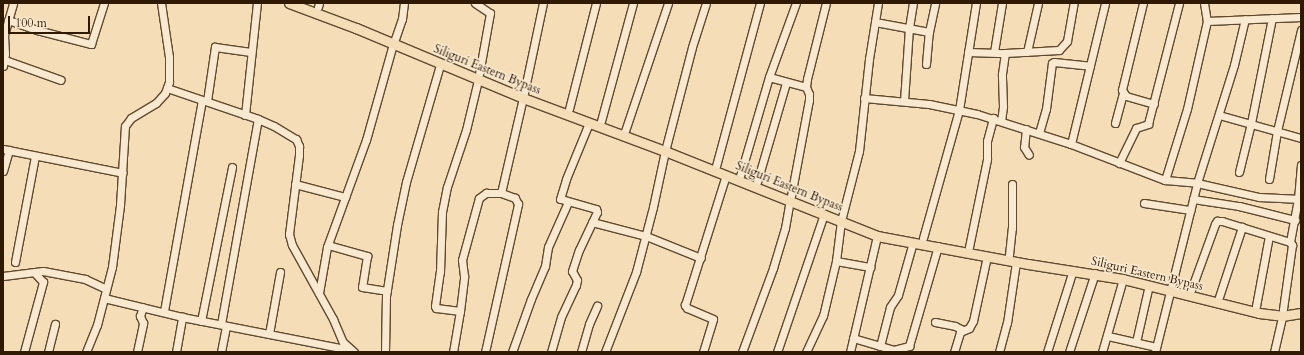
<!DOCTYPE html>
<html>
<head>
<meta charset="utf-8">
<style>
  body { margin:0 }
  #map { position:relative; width:1304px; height:355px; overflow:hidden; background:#f5ddb7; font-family:Cardo,serif }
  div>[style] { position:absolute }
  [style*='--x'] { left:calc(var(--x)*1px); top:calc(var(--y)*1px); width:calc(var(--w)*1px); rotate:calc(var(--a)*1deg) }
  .roads { filter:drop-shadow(1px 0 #604a2f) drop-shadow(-1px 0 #604a2f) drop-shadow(0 1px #604a2f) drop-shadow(0 -1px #604a2f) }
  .minor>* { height:7px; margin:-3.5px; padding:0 3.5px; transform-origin:3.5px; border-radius:3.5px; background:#f8e9d0 }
  .major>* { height:9px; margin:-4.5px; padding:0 4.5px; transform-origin:4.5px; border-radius:4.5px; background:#f5ddb7 }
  span { translate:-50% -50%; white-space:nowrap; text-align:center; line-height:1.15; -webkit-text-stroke:3.5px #f8e9d0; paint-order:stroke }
  .street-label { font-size:12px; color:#2f1902 }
  .frame { position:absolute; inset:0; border:4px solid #2f1902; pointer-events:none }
  .scale { position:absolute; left:8px; top:16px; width:82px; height:18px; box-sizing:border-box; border:2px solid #2f1902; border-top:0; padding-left:5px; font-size:12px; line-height:14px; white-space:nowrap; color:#2f1902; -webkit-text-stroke:3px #f8e9d0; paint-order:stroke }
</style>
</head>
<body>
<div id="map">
  <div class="roads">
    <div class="minor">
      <div style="--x:475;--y:3;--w:18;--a:34"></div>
      <div style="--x:490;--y:13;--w:62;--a:100.2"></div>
      <div style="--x:1143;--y:3;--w:89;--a:103.6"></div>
      <div style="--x:1122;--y:90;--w:7;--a:56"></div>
      <div style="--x:1126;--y:96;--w:29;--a:16"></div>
      <div style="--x:1204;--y:3;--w:18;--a:81"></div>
      <div style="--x:1207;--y:21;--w:94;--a:-2.4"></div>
      <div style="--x:318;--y:7;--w:4;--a:-76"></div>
      <div style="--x:8;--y:20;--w:31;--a:19"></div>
      <div style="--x:37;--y:30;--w:56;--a:14.5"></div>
      <div style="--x:91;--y:44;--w:43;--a:-72.4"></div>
      <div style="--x:875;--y:22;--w:55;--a:10.5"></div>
      <div style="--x:395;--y:39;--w:21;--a:-71"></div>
      <div style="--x:402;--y:19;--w:16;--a:-83"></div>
      <div style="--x:968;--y:52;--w:37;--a:2"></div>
      <div style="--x:1005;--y:53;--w:54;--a:-3.2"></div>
      <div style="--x:1059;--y:50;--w:12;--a:-48"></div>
      <div style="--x:1067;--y:41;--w:39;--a:-80"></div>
      <div style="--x:994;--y:52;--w:50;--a:-80.7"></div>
      <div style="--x:1027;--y:52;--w:50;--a:-77.3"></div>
      <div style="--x:5;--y:60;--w:59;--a:19.7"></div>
      <div style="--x:926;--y:64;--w:32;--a:-85"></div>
      <div style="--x:929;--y:32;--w:30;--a:-78"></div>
      <div style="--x:3;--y:66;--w:12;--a:-81"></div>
      <div style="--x:5;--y:54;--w:19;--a:-93"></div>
      <div style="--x:4;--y:35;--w:33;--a:-74"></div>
      <div style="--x:769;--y:77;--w:38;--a:15"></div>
      <div style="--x:167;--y:88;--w:96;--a:18.8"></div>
      <div style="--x:258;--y:119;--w:17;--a:24"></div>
      <div style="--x:274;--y:126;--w:26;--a:31"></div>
      <div style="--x:296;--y:139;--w:8;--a:67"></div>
      <div style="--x:299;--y:146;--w:9;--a:90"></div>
      <div style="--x:299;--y:155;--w:80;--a:97.2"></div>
      <div style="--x:289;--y:234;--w:11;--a:75"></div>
      <div style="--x:292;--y:245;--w:85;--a:61"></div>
      <div style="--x:333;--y:319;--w:25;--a:67"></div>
      <div style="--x:343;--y:342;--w:15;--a:42"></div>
      <div style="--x:524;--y:93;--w:92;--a:-78.1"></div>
      <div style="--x:864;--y:98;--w:65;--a:5.3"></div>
      <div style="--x:929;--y:104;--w:49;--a:11.8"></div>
      <div style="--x:977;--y:114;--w:99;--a:17.7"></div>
      <div style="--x:1071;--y:144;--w:101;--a:21"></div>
      <div style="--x:1165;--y:180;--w:32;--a:5"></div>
      <div style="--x:1197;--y:183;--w:64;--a:12.7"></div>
      <div style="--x:1259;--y:197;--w:42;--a:2.7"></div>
      <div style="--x:207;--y:101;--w:55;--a:-81.6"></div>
      <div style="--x:215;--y:47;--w:36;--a:8"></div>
      <div style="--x:904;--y:101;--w:73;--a:-86.1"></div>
      <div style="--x:909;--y:28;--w:25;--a:-81"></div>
      <div style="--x:569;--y:109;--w:109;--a:-75.7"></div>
      <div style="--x:245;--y:115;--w:113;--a:-83.9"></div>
      <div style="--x:1219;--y:115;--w:85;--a:15.7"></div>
      <div style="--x:601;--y:121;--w:122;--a:-74.8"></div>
      <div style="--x:1001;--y:121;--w:15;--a:-82"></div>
      <div style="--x:1003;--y:106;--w:32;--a:-92"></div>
      <div style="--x:1002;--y:74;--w:21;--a:-82"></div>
      <div style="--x:1115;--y:123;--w:30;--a:-75"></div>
      <div style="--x:1026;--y:129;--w:18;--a:96"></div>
      <div style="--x:1024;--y:147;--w:9;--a:58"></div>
      <div style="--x:625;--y:131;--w:135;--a:-71.4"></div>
      <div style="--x:1039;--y:133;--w:25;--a:-74"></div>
      <div style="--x:1046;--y:109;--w:46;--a:-82.6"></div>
      <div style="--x:1052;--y:63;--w:2;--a:-27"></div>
      <div style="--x:1054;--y:62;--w:36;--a:6"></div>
      <div style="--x:1071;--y:144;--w:145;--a:-76.4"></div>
      <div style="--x:3;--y:149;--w:122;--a:11.3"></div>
      <div style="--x:1119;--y:163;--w:39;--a:-64"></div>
      <div style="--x:1136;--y:128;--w:13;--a:-18"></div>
      <div style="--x:1148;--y:124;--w:4;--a:-76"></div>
      <div style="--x:1149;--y:120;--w:121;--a:-75.6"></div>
      <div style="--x:716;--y:166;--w:169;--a:-74.9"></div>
      <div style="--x:3;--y:171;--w:22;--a:-74"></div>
      <div style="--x:1239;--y:172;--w:50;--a:-76.2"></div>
      <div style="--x:1251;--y:123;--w:107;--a:-78.7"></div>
      <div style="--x:740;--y:176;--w:103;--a:-73.7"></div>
      <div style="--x:769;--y:77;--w:79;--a:-70"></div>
      <div style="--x:1269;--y:179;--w:49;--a:-80.5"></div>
      <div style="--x:1277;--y:131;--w:104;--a:-76.6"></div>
      <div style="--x:1165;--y:180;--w:74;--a:-72.8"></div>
      <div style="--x:1187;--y:109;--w:90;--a:-77.2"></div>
      <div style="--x:757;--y:182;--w:103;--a:-73.7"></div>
      <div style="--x:295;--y:184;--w:52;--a:14.6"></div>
      <div style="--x:791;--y:196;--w:98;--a:-79.4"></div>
      <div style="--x:809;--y:100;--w:6;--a:-90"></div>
      <div style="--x:809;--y:94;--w:8;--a:-113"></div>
      <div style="--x:806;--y:87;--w:8;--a:-83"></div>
      <div style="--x:807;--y:79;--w:78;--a:-76"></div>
      <div style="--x:1193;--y:199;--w:47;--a:8.7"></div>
      <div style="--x:1239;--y:206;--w:58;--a:14"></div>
      <div style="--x:1144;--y:203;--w:47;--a:8.7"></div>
      <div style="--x:592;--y:222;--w:56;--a:14.5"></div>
      <div style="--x:646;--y:236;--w:59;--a:21.8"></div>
      <div style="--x:923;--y:238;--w:133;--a:-74.3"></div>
      <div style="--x:959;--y:110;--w:108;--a:-81"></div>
      <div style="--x:1290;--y:242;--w:44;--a:-79.5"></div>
      <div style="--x:1298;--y:199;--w:34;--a:-85"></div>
      <div style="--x:328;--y:245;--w:41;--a:15.8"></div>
      <div style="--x:367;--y:256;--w:31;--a:99"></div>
      <div style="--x:362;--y:287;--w:25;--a:9"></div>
      <div style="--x:969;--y:247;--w:90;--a:-78.4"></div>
      <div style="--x:987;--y:159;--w:18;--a:-90"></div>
      <div style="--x:987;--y:141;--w:24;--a:-75"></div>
      <div style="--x:1009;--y:255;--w:27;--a:-84"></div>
      <div style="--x:1012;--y:228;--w:44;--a:-90"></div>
      <div style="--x:836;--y:261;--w:35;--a:10"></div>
      <div style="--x:15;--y:262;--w:108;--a:-79.3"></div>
      <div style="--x:3;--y:276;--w:40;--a:-7.1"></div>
      <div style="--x:43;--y:271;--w:43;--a:10.8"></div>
      <div style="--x:85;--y:279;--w:23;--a:25"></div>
      <div style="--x:1191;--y:290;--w:70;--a:-70"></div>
      <div style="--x:1215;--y:224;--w:4;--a:-56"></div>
      <div style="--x:1217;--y:221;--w:5;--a:0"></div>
      <div style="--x:1222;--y:221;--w:71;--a:17.2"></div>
      <div style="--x:1290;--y:242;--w:4;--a:56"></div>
      <div style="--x:1292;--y:245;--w:65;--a:98"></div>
      <div style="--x:319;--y:293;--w:47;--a:-80.1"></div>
      <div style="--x:327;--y:247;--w:114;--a:-70"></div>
      <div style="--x:366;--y:140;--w:100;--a:-74.3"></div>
      <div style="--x:1219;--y:297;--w:74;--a:-71.8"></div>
      <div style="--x:104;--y:298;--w:80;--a:13.7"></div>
      <div style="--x:182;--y:317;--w:171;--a:11.1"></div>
      <div style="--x:1256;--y:306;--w:71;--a:-79.5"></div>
      <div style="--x:164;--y:311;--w:214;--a:-79.8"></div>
      <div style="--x:460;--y:311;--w:35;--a:-83"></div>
      <div style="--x:464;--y:276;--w:16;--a:-97"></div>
      <div style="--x:462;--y:260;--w:64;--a:-74.7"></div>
      <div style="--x:479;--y:198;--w:9;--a:-36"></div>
      <div style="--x:486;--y:193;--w:15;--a:0"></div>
      <div style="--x:201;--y:321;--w:157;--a:-78.6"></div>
      <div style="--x:935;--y:322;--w:20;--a:11"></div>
      <div style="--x:955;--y:326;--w:9;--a:27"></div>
      <div style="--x:221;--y:324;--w:208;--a:-79.8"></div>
      <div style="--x:269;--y:334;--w:63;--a:-79.9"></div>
      <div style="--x:1108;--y:336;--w:49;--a:12.9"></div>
      <div style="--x:853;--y:338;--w:43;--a:16.3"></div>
      <div style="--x:894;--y:350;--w:16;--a:-15"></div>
      <div style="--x:909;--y:346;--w:104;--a:-73.8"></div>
      <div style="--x:1136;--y:342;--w:58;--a:-77.2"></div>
      <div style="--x:880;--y:346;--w:40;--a:-75.6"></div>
      <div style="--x:890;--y:307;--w:14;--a:-56"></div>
      <div style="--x:898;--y:295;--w:55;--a:-74.2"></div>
      <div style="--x:24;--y:352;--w:73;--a:-74.8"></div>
      <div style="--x:43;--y:282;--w:13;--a:-132"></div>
      <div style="--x:48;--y:352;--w:29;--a:-76"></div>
      <div style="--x:86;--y:352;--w:29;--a:-68"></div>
      <div style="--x:97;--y:325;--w:60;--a:-75.5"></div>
      <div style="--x:112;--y:267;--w:63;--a:-82.6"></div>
      <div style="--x:120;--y:205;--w:79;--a:-86.4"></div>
      <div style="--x:125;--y:126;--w:10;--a:-53"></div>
      <div style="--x:131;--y:118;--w:29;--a:-31"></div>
      <div style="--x:156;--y:103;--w:13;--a:-48"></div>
      <div style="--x:165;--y:93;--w:12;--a:-70"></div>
      <div style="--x:169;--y:82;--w:25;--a:-90"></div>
      <div style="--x:169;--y:57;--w:55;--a:-98.4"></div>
      <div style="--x:137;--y:352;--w:30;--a:-78"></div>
      <div style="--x:143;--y:323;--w:8;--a:-113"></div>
      <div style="--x:140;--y:316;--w:9;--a:-72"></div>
      <div style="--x:176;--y:352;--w:36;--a:-80"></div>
      <div style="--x:221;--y:352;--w:26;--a:-79"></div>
      <div style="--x:385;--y:352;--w:56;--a:-89"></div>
      <div style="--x:386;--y:296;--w:72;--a:-81.2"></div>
      <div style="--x:397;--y:225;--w:44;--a:-78.2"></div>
      <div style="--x:406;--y:182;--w:122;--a:-73.8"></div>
      <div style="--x:453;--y:352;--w:42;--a:-80.3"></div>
      <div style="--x:460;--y:311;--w:24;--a:-173"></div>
      <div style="--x:436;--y:308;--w:2;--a:-117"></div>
      <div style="--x:435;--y:306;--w:34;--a:-82"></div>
      <div style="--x:440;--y:272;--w:60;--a:-88.1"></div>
      <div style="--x:442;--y:212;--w:25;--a:-79"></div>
      <div style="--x:447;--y:187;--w:60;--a:-71.6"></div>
      <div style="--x:466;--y:130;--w:51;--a:-76.5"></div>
      <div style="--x:485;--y:352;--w:152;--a:-77.4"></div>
      <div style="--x:518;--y:204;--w:7;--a:-117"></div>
      <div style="--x:515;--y:198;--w:15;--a:-160"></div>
      <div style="--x:501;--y:193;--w:98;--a:-77"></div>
      <div style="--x:512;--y:352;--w:56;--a:-70.3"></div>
      <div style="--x:531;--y:299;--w:36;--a:-67"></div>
      <div style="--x:545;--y:266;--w:19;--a:-81"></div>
      <div style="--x:548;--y:247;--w:49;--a:-66"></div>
      <div style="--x:551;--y:352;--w:36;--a:-74"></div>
      <div style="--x:561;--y:317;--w:35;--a:-65"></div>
      <div style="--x:576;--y:285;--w:5;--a:-79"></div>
      <div style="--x:577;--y:280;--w:10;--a:-119"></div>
      <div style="--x:572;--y:271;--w:22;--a:-72"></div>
      <div style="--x:579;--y:250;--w:42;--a:-64.7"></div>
      <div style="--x:597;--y:212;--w:3;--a:-108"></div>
      <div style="--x:596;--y:209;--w:37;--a:-164"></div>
      <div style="--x:560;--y:199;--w:21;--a:-73"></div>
      <div style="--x:566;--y:179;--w:61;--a:-67.7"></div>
      <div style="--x:581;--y:352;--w:29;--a:-74"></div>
      <div style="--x:589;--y:324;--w:20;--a:-66"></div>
      <div style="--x:605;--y:352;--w:86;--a:-68.8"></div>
      <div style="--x:636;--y:272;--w:67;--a:-75.3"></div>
      <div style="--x:653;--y:207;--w:57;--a:-77.9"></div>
      <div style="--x:665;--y:151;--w:107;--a:-75.4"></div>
      <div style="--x:692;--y:47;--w:46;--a:-72.3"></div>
      <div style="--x:703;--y:352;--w:34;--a:-73"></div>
      <div style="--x:713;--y:319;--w:28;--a:-157"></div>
      <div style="--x:687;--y:308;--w:4;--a:-124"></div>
      <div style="--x:685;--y:305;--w:136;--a:-72.5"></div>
      <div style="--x:742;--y:352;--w:90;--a:-69.7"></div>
      <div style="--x:773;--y:268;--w:42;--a:-73.3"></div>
      <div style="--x:785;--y:228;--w:28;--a:-80"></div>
      <div style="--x:777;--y:352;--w:146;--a:-71.2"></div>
      <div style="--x:806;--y:352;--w:40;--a:-65"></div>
      <div style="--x:823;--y:316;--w:57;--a:-76.7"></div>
      <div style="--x:836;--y:261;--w:40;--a:-82.9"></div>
      <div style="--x:841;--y:221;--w:72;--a:-75.6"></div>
      <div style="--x:859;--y:151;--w:93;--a:-83.8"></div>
      <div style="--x:869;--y:59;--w:57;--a:-80.9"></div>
      <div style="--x:850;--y:352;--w:119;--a:-76.9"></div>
      <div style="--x:954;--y:352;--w:21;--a:-73"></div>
      <div style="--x:960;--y:332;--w:10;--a:-24"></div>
      <div style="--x:969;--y:328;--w:8;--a:-60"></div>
      <div style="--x:973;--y:321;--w:66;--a:-77.8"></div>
      <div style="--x:999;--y:352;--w:30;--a:-75"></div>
      <div style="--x:1007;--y:323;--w:62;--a:-81.6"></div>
      <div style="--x:1047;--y:352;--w:86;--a:-72.4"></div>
      <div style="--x:1069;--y:352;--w:83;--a:-71.8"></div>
      <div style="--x:1102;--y:352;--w:76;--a:-74"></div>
      <div style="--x:1155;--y:352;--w:174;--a:-76"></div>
      <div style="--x:1197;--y:183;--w:124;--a:-72.6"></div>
      <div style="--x:1234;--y:65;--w:47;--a:-76.6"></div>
      <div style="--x:1274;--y:352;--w:37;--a:-77"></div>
    </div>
    <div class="major">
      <div style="--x:289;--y:3;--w:72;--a:20.5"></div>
      <div style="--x:356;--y:28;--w:181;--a:22.7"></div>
      <div style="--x:523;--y:98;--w:152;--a:20.5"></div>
      <div style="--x:665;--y:151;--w:228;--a:21.8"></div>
      <div style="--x:877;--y:236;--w:154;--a:10.5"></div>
      <div style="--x:1028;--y:264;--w:96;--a:9"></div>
      <div style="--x:1123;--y:279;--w:140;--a:14"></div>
      <div style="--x:1259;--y:313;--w:23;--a:7"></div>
      <div style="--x:1282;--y:316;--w:19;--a:-9"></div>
    </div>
  </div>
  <div class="street-label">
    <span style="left:487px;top:70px;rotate:22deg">Siliguri Eastern Bypass</span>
    <span style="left:789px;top:187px;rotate:22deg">Siliguri Eastern Bypass</span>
    <span style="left:1147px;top:274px;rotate:13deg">Siliguri Eastern Bypass</span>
  </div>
  <div class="frame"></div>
  <div class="scale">100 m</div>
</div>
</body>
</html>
